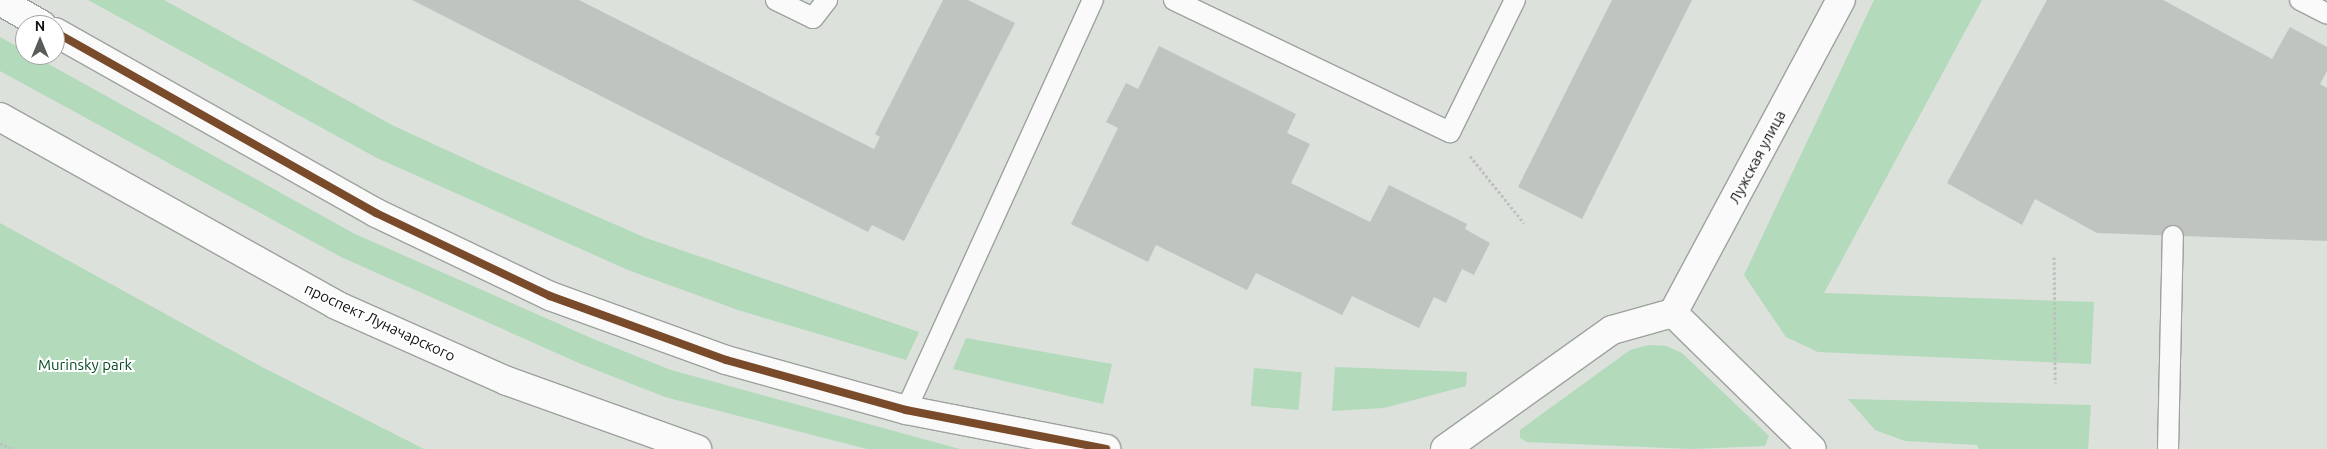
<!DOCTYPE html>
<html>
<head>
<meta charset="utf-8">
<style>
  body { margin:0 }
  #map { position:relative; width:2327px; height:449px; overflow:hidden; background:#dce1dc; font-family:Ubuntu,sans-serif }
  div>[style] { position:absolute }
  [style*='--x'] { left:calc(var(--x)*1px); top:calc(var(--y)*1px); width:calc(var(--w)*1px); rotate:calc(var(--a)*1deg) }
  .green>* { inset:0; background:#b2dabb; transform-origin:0 0 }
  .building>* { inset:0; background:#c0c4c0 }
  .path>* { height:3px; margin-top:-1.5px; transform-origin:0; background:repeating-linear-gradient(90deg,#bec0be 0 2.5px,transparent 0 5px) }
  .roads { filter:drop-shadow(1px 0 #9ea29e) drop-shadow(-1px 0 #9ea29e) drop-shadow(0 1px #9ea29e) drop-shadow(0 -1px #9ea29e) }
  .lane>* { height:20px; margin:-10px; padding:0 10px; transform-origin:10px; border-radius:10px; background:#fafafa }
  .street>* { height:28px; margin:-14px; padding:0 14px; transform-origin:14px; border-radius:14px; background:#fafafa }
  .secondary>* { height:28px; margin:-14px; padding:0 14px; transform-origin:14px; border-radius:14px; background:#fafafa }
  .bus-1>* { height:8px; margin:-4px; padding:0 4px; transform-origin:4px; border-radius:4px; background:#7a4b2a }
  span { translate:-50% -50%; white-space:nowrap; text-align:center; line-height:1.15; -webkit-text-stroke:4px #fff; paint-order:stroke }
  .street-label { font-size:15px; color:#101411 }
  .park-label { font-size:15px; color:#084921 }
  .north { position:absolute; left:15px; top:15px; width:50px; height:50px; box-sizing:border-box; background:#fff; border:1px solid #9fa1a0; border-radius:50%; rotate:0deg; font-size:14px; font-weight:700; line-height:20px; text-align:center; color:#101411 }
  .north::after { content:''; display:block; margin:auto; width:18px; height:22px; background:#575c58; clip-path:polygon(50% 0,100% 100%,50% 72%,0 100%) }
</style>
</head>
<body>
<div id="map">
  <div class="green">
    <div style="clip-path:polygon(88px 0,164px 0,394px 126px,490px 170px,646px 238px,919px 332px,906px 360px,738px 310px,628px 270px,377px 158px)"></div>
    <div style="clip-path:polygon(1874px 0,1982px 0,1824px 293px,2094px 302px,2091px 364px,1818px 352px,1786px 337px,1744px 275px)"></div>
    <div style="clip-path:polygon(0 37px,353px 233px,591px 338px,671px 370px,960px 449px,867px 449px,665px 397px,581px 364px,341px 257px,0 71px)"></div>
    <div style="clip-path:polygon(0 223px,262px 367px,424px 449px,0 449px)"></div>
    <div style="clip-path:polygon(966px 338px,1112px 364px,1103px 404px,953px 369px)"></div>
    <div style="clip-path:polygon(1649px 345px,1666px 346px,1682px 353px,1769px 436px,1765px 446px,1692px 449px,1527px 442px,1520px 438px,1520px 430px,1630px 350px)"></div>
    <div style="clip-path:polygon(1335px 367px,1467px 372px,1466px 386px,1384px 408px,1332px 411px)"></div>
    <div style="left:1254px;top:368px;width:48px;height:38px;rotate:5deg"></div>
    <div style="clip-path:polygon(1848px 399px,2091px 405px,2088px 449px,1979px 449px,1977px 445px,1905px 441px,1875px 430px)"></div>
  </div>
  <div class="building">
    <div style="clip-path:polygon(412px 0,579px 0,874px 149px,880px 137px,875px 134px,943px 0,968px 0,1015px 23px,904px 241px,872px 225px,868px 232px)"></div>
    <div style="clip-path:polygon(1612px 0,1692px 0,1582px 219px,1518px 187px)"></div>
    <div style="clip-path:polygon(2047px 0,2163px 0,2272px 59px,2290px 27px,2327px 47px,2327px 71px,2320px 84px,2327px 88px,2327px 241px,2097px 233px,2035px 199px,2022px 225px,1947px 183px)"></div>
    <div style="clip-path:polygon(1159px 46px,1296px 114px,1287px 133px,1310px 144px,1291px 183px,1370px 222px,1389px 185px,1467px 224px,1465px 229px,1490px 243px,1474px 275px,1462px 269px,1446px 303px,1434px 297px,1419px 328px,1352px 296px,1342px 315px,1256px 273px,1247px 290px,1156px 245px,1148px 262px,1071px 224px,1118px 128px,1106px 122px,1126px 83px,1138px 89px)"></div>
  </div>
  <div class="path">
    <div style="--x:1470;--y:156;--w:86;--a:51.1"></div>
    <div style="--x:2054;--y:257;--w:126;--a:89.5"></div>
    <div style="--x:0;--y:443;--w:13;--a:27"></div>
  </div>
  <div class="roads">
    <div class="lane">
      <div style="--x:776;--y:0;--w:41;--a:25.9"></div>
      <div style="--x:813;--y:18;--w:23;--a:-52"></div>
      <div style="--x:1174;--y:0;--w:306;--a:25.6"></div>
      <div style="--x:1450;--y:132;--w:147;--a:-63.8"></div>
      <div style="--x:2300;--y:0;--w:30;--a:27"></div>
      <div style="--x:906;--y:410;--w:451;--a:-65.5"></div>
      <div style="--x:2168;--y:449;--w:213;--a:-88.7"></div>
    </div>
    <div class="street">
      <div style="--x:1673;--y:313;--w:194;--a:44.4"></div>
      <div style="--x:1445;--y:449;--w:205;--a:-35.5"></div>
      <div style="--x:1612;--y:330;--w:63;--a:-15.6"></div>
      <div style="--x:1673;--y:313;--w:355;--a:-61.8"></div>
    </div>
    <div class="secondary">
      <div style="--x:0;--y:1;--w:48;--a:29.7"></div>
      <div style="--x:55;--y:32;--w:369;--a:29.4"></div>
      <div style="--x:376;--y:213;--w:193;--a:25.5"></div>
      <div style="--x:550;--y:296;--w:187;--a:20"></div>
      <div style="--x:726;--y:360;--w:187;--a:15.5"></div>
      <div style="--x:906;--y:410;--w:204;--a:11"></div>
      <div style="--x:0;--y:117;--w:385;--a:29.2"></div>
      <div style="--x:336;--y:305;--w:187;--a:24"></div>
      <div style="--x:507;--y:381;--w:202;--a:19.7"></div>
    </div>
  </div>
  <div class="bus-1">
    <div style="--x:55;--y:32;--w:369;--a:29.4"></div>
    <div style="--x:376;--y:213;--w:193;--a:25.5"></div>
    <div style="--x:550;--y:296;--w:187;--a:20"></div>
    <div style="--x:726;--y:360;--w:187;--a:15.5"></div>
    <div style="--x:906;--y:410;--w:204;--a:11"></div>
  </div>
  <div class="street-label">
    <span style="left:1757px;top:157px;rotate:-62deg">Лужская улица</span>
    <span style="left:380px;top:322px;rotate:25deg">проспект Луначарского</span>
  </div>
  <div class="park-label">
    <span style="left:85px;top:365px">Murinsky park</span>
  </div>
  <div class="north">N</div>
</div>
</body>
</html>
